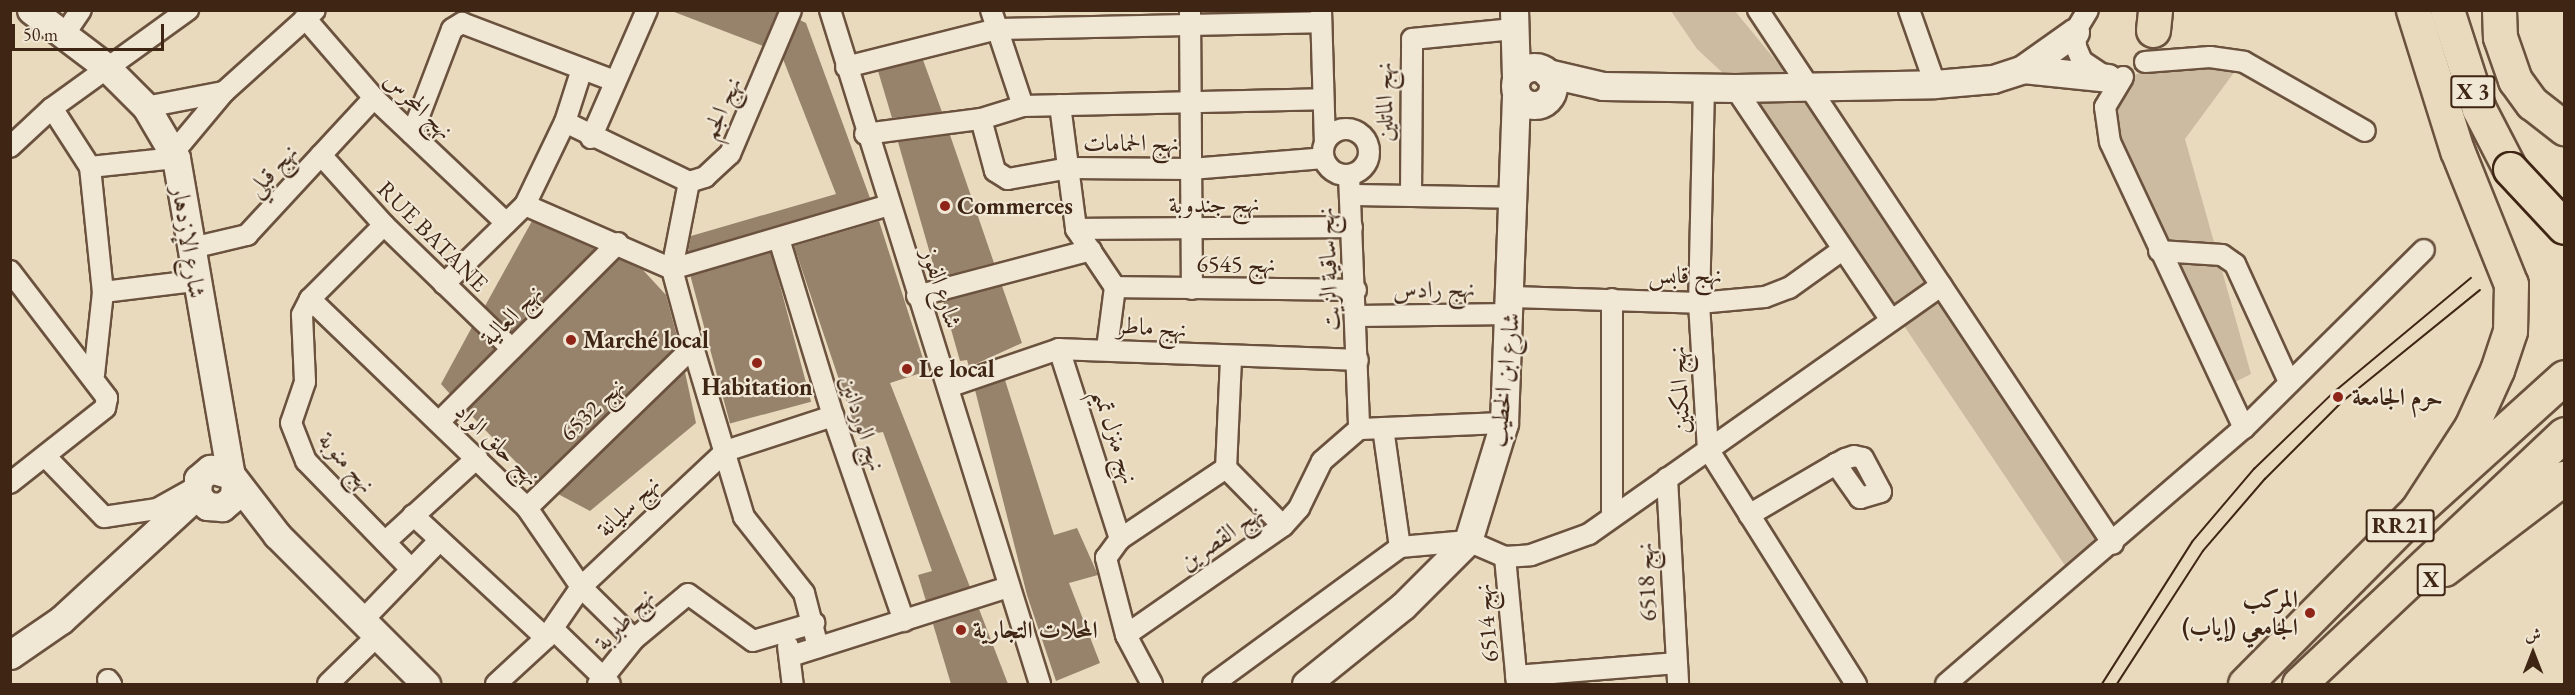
<!DOCTYPE html>
<html>
<head>
<meta charset="utf-8">
<style>
  body { margin:0 }
  #map { position:relative; width:2575px; height:695px; overflow:hidden; background:#e9dabe; font-family:"EB Garamond",Amiri,serif }
  div>[style] { position:absolute }
  [style*='--x'] { left:calc(var(--x)*1px); top:calc(var(--y)*1px); width:calc(var(--w)*1px); rotate:calc(var(--a)*1deg) }
  .green>* { inset:0; background:#ccbba1 }
  .building>* { inset:0; background:#97836c; transform-origin:0 0 }
  .roads { filter:drop-shadow(2px 0 #6a523e) drop-shadow(-2px 0 #6a523e) drop-shadow(0 2px #6a523e) drop-shadow(0 -2px #6a523e) }
  .street>* { height:20px; margin:-10px; padding:0 10px; transform-origin:10px; border-radius:10px; background:#f1e7d5 }
  .street>.ring { margin:-10px; padding:0; box-sizing:content-box; background:none; border:20px solid #f1e7d5; border-radius:50% }
  .secondary>* { height:27px; margin:-13.5px; padding:0 13.5px; transform-origin:13.5px; border-radius:13.5px; background:#f1e7d5 }
  .secondary>.ring { margin:-13.5px; padding:0; box-sizing:content-box; background:none; border:27px solid #f1e7d5; border-radius:50% }
  .highway>* { height:33px; margin:-16.5px; padding:0 16.5px; transform-origin:16.5px; border-radius:16.5px; background:#e9dabe }
  .tram>* { height:1.5px; margin:-0.75px; padding:0 0.75px; transform-origin:0.75px; border-radius:0.75px; background:#3f2514 }
  .bridges { filter:drop-shadow(2px 0 #3f2514) drop-shadow(-2px 0 #3f2514) drop-shadow(0 2px #3f2514) drop-shadow(0 -2px #3f2514) }
  .highway-bridge>* { height:33px; margin:-16.5px; padding:0 16.5px; transform-origin:16.5px; border-radius:16.5px; background:#e9dabe }
  .dots>* { width:16px; height:16px; translate:-50% -50%; box-sizing:border-box; border:3px solid #f1e7d5; border-radius:50% }
  span { translate:-50% -50%; white-space:nowrap; text-align:center; line-height:1.15; -webkit-text-stroke:4.5px #f1e7d5; paint-order:stroke }
  .shield-label span { padding:2px 4px; background:#f1e7d5; border:2px solid; border-radius:4px; -webkit-text-stroke-width:0 }
  .shield-label { font-size:22px; color:#3f2514; font-weight:700 }
  .street-label { font-size:24px; color:#3f2514 }
  .poi-label { font-size:24px; color:#3f2514; font-weight:700 }
  .left { translate:0 -50%; text-align:left }
  .right { translate:-100% -50%; text-align:right }
  .frame { position:absolute; inset:0; border:12px solid #3f2514; pointer-events:none }
  .north { position:absolute; left:2503px; top:623px; width:60px; height:60px; -webkit-text-stroke:4px #f1e7d5; paint-order:stroke; rotate:0deg; font-size:16px; font-weight:700; line-height:24px; text-align:center; color:#3f2514 }
  .north::after { content:''; display:block; margin:auto; width:21px; height:27px; background:#3f2514; clip-path:polygon(50% 0,100% 100%,50% 72%,0 100%) }
  .scale { position:absolute; left:12px; top:24px; width:152px; height:27px; box-sizing:border-box; border:3px solid #3f2514; border-top:0; padding-left:8px; font-size:18px; line-height:21px; white-space:nowrap; color:#3f2514; -webkit-text-stroke:4px #f1e7d5; paint-order:stroke }
</style>
</head>
<body>
<div id="map">
  <div class="green">
    <div style="clip-path:polygon(1671px 11px,1735px 11px,1809px 101px,2101px 540px,2066px 567px,1753px 101px,1697px 49px)"></div>
    <div style="clip-path:polygon(2159px 65px,2238px 67px,2185px 139px,2251px 374px,2227px 386px,2106px 141px,2112px 95px,2132px 76px)"></div>
  </div>
  <div class="building">
    <div style="clip-path:polygon(669px 10px,773px 10px,777px 12px,763px 46px)"></div>
    <div style="clip-path:polygon(800px 20px,806px 23px,870px 198px,688px 252px,691px 236px,836px 194px,783px 59px)"></div>
    <div style="clip-path:polygon(923px 60px,942px 112px,892px 118px,878px 71px)"></div>
    <div style="clip-path:polygon(950px 135px,994px 263px,937px 278px,898px 142px)"></div>
    <div style="clip-path:polygon(532px 221px,595px 249px,512px 332px,485px 306px)"></div>
    <div style="clip-path:polygon(879px 221px,927px 371px,890px 383px,970px 587px,926px 601px,918px 575px,932px 571px,883px 432px,858px 436px,794px 246px)"></div>
    <div style="left:771px;top:252px;width:155px;height:84px;rotate:75deg"></div>
    <div style="clip-path:polygon(619px 259px,643px 270px,666px 295px,679px 344px,536px 483px,467px 411px)"></div>
    <div style="clip-path:polygon(1002px 286px,1022px 343px,969px 367px,967px 360px,960px 361px,943px 301px)"></div>
    <div style="clip-path:polygon(472px 327px,495px 349px,450px 394px,441px 384px)"></div>
    <div style="clip-path:polygon(685px 372px,696px 423px,590px 511px,558px 494px)"></div>
    <div style="clip-path:polygon(1005px 380px,1054px 535px,1077px 528px,1098px 575px,1069px 583px,1100px 663px,1056px 681px,1027px 595px,975px 390px)"></div>
    <div style="clip-path:polygon(979px 609px,1008px 684px,951px 684px,933px 624px)"></div>
  </div>
  <div class="roads">
    <div class="street">
      <div style="--x:830;--y:10;--w:706;--a:72.69"></div>
      <div style="--x:991;--y:10;--w:101;--a:71.6"></div>
      <div style="--x:1190;--y:10;--w:279;--a:89.6"></div>
      <div style="--x:1321;--y:10;--w:132;--a:88.3"></div>
      <div style="--x:1758;--y:10;--w:641;--a:56.38"></div>
      <div style="--x:1909;--y:10;--w:78;--a:70.6"></div>
      <div style="--x:2088;--y:10;--w:26;--a:121"></div>
      <div style="--x:2075;--y:32;--w:15;--a:86"></div>
      <div style="--x:2076;--y:47;--w:15;--a:67"></div>
      <div style="--x:2082;--y:61;--w:27;--a:34"></div>
      <div style="--x:305;--y:18;--w:106;--a:49.2"></div>
      <div style="--x:374;--y:98;--w:182;--a:43.4"></div>
      <div style="--x:64;--y:35;--w:30;--a:-56"></div>
      <div style="--x:2145;--y:62;--w:65;--a:-4.4"></div>
      <div style="--x:2210;--y:57;--w:34;--a:8"></div>
      <div style="--x:2244;--y:62;--w:139;--a:29.7"></div>
      <div style="--x:846;--y:67;--w:156;--a:-14.1"></div>
      <div style="--x:997;--y:29;--w:324;--a:-1.2"></div>
      <div style="--x:2123;--y:77;--w:35;--a:121"></div>
      <div style="--x:2105;--y:107;--w:35;--a:82"></div>
      <div style="--x:2110;--y:142;--w:316;--a:64.9"></div>
      <div style="--x:1704;--y:86;--w:217;--a:91.3"></div>
      <div style="--x:1699;--y:303;--w:146;--a:86.5"></div>
      <div style="--x:1708;--y:449;--w:278;--a:57.8"></div>
      <div style="--x:1735;--y:88;--w:280;--a:56.1"></div>
      <div style="--x:1060;--y:105;--w:125;--a:82.6"></div>
      <div style="--x:1076;--y:229;--w:70;--a:56.1"></div>
      <div style="--x:1115;--y:287;--w:63;--a:97.4"></div>
      <div style="--x:146;--y:107;--w:79;--a:-10.9"></div>
      <div style="--x:52;--y:108;--w:70;--a:57.2"></div>
      <div style="--x:90;--y:167;--w:126;--a:84.1"></div>
      <div style="--x:103;--y:292;--w:83;--a:96.2"></div>
      <div style="--x:981;--y:119;--w:54;--a:74.9"></div>
      <div style="--x:995;--y:171;--w:15;--a:32"></div>
      <div style="--x:1008;--y:179;--w:63;--a:-10.1"></div>
      <div style="--x:1070;--y:168;--w:121;--a:0.5"></div>
      <div style="--x:1191;--y:169;--w:133;--a:-4.7"></div>
      <div style="--x:565;--y:122;--w:138;--a:25.8"></div>
      <div style="--x:689;--y:182;--w:17;--a:-17"></div>
      <div style="--x:705;--y:177;--w:34;--a:-43"></div>
      <div style="--x:730;--y:154;--w:156;--a:-67"></div>
      <div class="ring" style="left:1323px;top:129px;width:26px;height:26px"></div>
      <div style="--x:412;--y:134;--w:112;--a:-69.1"></div>
      <div style="--x:452;--y:29;--w:12;--a:-31"></div>
      <div style="--x:462;--y:23;--w:160;--a:20.8"></div>
      <div style="--x:865;--y:134;--w:117;--a:-7.4"></div>
      <div style="--x:981;--y:119;--w:44;--a:-17.2"></div>
      <div style="--x:1023;--y:106;--w:299;--a:-1.3"></div>
      <div style="--x:591;--y:138;--w:140;--a:-66.4"></div>
      <div style="--x:10;--y:147;--w:57;--a:-42.9"></div>
      <div style="--x:52;--y:108;--w:168;--a:-35.8"></div>
      <div style="--x:173;--y:153;--w:80;--a:-50.1"></div>
      <div style="--x:224;--y:92;--w:122;--a:-42"></div>
      <div style="--x:321;--y:155;--w:94;--a:48"></div>
      <div style="--x:384;--y:225;--w:178;--a:44.1"></div>
      <div style="--x:90;--y:167;--w:86;--a:-6"></div>
      <div style="--x:1349;--y:175;--w:254;--a:87.7"></div>
      <div style="--x:1359;--y:429;--w:145;--a:-2.4"></div>
      <div style="--x:689;--y:182;--w:89;--a:101.1"></div>
      <div style="--x:672;--y:269;--w:81;--a:74.9"></div>
      <div style="--x:693;--y:347;--w:177;--a:73.3"></div>
      <div style="--x:744;--y:517;--w:97;--a:51.7"></div>
      <div style="--x:804;--y:593;--w:56;--a:75.5"></div>
      <div style="--x:1350;--y:195;--w:166;--a:1"></div>
      <div style="--x:1411;--y:196;--w:157;--a:-89.6"></div>
      <div style="--x:1412;--y:39;--w:102;--a:-5.6"></div>
      <div style="--x:525;--y:205;--w:92;--a:-64.3"></div>
      <div style="--x:565;--y:122;--w:56;--a:-72.2"></div>
      <div style="--x:384;--y:225;--w:105;--a:135"></div>
      <div style="--x:310;--y:299;--w:18;--a:117"></div>
      <div style="--x:302;--y:315;--w:67;--a:87.4"></div>
      <div style="--x:305;--y:382;--w:43;--a:108.9"></div>
      <div style="--x:291;--y:423;--w:41;--a:68.5"></div>
      <div style="--x:306;--y:461;--w:151;--a:45.8"></div>
      <div style="--x:1076;--y:229;--w:276;--a:-0.4"></div>
      <div style="--x:779;--y:239;--w:185;--a:73"></div>
      <div style="--x:833;--y:416;--w:217;--a:70.9"></div>
      <div style="--x:192;--y:248;--w:57;--a:-13.3"></div>
      <div style="--x:247;--y:235;--w:187;--a:-47.2"></div>
      <div style="--x:2159;--y:251;--w:63;--a:3.6"></div>
      <div style="--x:2222;--y:255;--w:16;--a:35"></div>
      <div style="--x:2235;--y:264;--w:130;--a:65.4"></div>
      <div style="--x:10;--y:271;--w:160;--a:52.6"></div>
      <div style="--x:107;--y:398;--w:10;--a:101"></div>
      <div style="--x:105;--y:408;--w:121;--a:141.7"></div>
      <div style="--x:444;--y:284;--w:113;--a:-44.3"></div>
      <div style="--x:525;--y:205;--w:160;--a:23.5"></div>
      <div style="--x:672;--y:269;--w:226;--a:-16.4"></div>
      <div style="--x:1115;--y:287;--w:241;--a:0.7"></div>
      <div style="--x:103;--y:292;--w:92;--a:-6.9"></div>
      <div style="--x:917;--y:296;--w:180;--a:-14.8"></div>
      <div style="--x:1512;--y:297;--w:187;--a:1.8"></div>
      <div style="--x:1699;--y:303;--w:66;--a:-5.2"></div>
      <div style="--x:1765;--y:297;--w:26;--a:-21"></div>
      <div style="--x:1789;--y:288;--w:65;--a:-35.6"></div>
      <div style="--x:310;--y:299;--w:301;--a:43.9"></div>
      <div style="--x:527;--y:508;--w:96;--a:55.6"></div>
      <div style="--x:581;--y:587;--w:74;--a:44.5"></div>
      <div style="--x:1612;--y:299;--w:218;--a:90"></div>
      <div style="--x:1357;--y:316;--w:155;--a:-0.7"></div>
      <div style="--x:1059;--y:349;--w:200;--a:72.2"></div>
      <div style="--x:1231;--y:359;--w:109;--a:92.6"></div>
      <div style="--x:1226;--y:468;--w:81;--a:45.5"></div>
      <div style="--x:948;--y:387;--w:117;--a:-18.9"></div>
      <div style="--x:1059;--y:349;--w:299;--a:2.1"></div>
      <div style="--x:439;--y:422;--w:253;--a:-45"></div>
      <div style="--x:1383;--y:428;--w:120;--a:81.9"></div>
      <div style="--x:45;--y:456;--w:85;--a:46"></div>
      <div style="--x:104;--y:517;--w:54;--a:-8.6"></div>
      <div style="--x:157;--y:509;--w:41;--a:-29.1"></div>
      <div style="--x:1667;--y:478;--w:206;--a:86.9"></div>
      <div style="--x:527;--y:508;--w:231;--a:-44.1"></div>
      <div style="--x:413;--y:515;--w:181;--a:42.8"></div>
      <div style="--x:1749;--y:515;--w:101;--a:-30.4"></div>
      <div style="--x:1836;--y:464;--w:10;--a:-29"></div>
      <div style="--x:1845;--y:459;--w:9;--a:-18"></div>
      <div style="--x:1854;--y:456;--w:9;--a:13"></div>
      <div style="--x:1863;--y:458;--w:38;--a:62"></div>
      <div style="--x:1881;--y:492;--w:22;--a:164"></div>
      <div style="--x:1860;--y:498;--w:42;--a:-125.2"></div>
      <div style="--x:385;--y:542;--w:125;--a:-42.4"></div>
      <div style="--x:1505;--y:557;--w:128;--a:84.6"></div>
      <div style="--x:362;--y:621;--w:112;--a:-46.1"></div>
      <div style="--x:553;--y:629;--w:79;--a:44"></div>
      <div style="--x:1126;--y:635;--w:191;--a:-34.8"></div>
      <div style="--x:1283;--y:526;--w:24;--a:-48"></div>
      <div style="--x:1299;--y:508;--w:52;--a:-63.9"></div>
      <div style="--x:1322;--y:461;--w:49;--a:-40.9"></div>
      <div style="--x:788;--y:646;--w:38;--a:83"></div>
      <div style="--x:791;--y:656;--w:228;--a:-17.6"></div>
      <div style="--x:1516;--y:676;--w:161;--a:-4.6"></div>
      <div style="--x:108;--y:680;--w:5;--a:53"></div>
      <div style="--x:328;--y:684;--w:69;--a:-44.4"></div>
      <div style="--x:496;--y:684;--w:68;--a:-42.6"></div>
      <div style="--x:546;--y:638;--w:62;--a:-55.5"></div>
      <div style="--x:581;--y:587;--w:199;--a:-43.2"></div>
      <div style="--x:726;--y:451;--w:113;--a:-18.1"></div>
      <div style="--x:598;--y:684;--w:58;--a:-51.3"></div>
      <div style="--x:634;--y:639;--w:70;--a:-39.8"></div>
      <div style="--x:688;--y:594;--w:80;--a:35.9"></div>
      <div style="--x:753;--y:641;--w:64;--a:-16.4"></div>
      <div style="--x:1152;--y:684;--w:55;--a:-118"></div>
      <div style="--x:1126;--y:635;--w:80;--a:-104.6"></div>
      <div style="--x:1106;--y:558;--w:24;--a:-54"></div>
      <div style="--x:1120;--y:539;--w:128;--a:-33.8"></div>
      <div style="--x:1213;--y:684;--w:232;--a:-36.2"></div>
      <div style="--x:1400;--y:547;--w:68;--a:-5"></div>
      <div style="--x:1468;--y:541;--w:40;--a:23.4"></div>
      <div style="--x:1505;--y:557;--w:26;--a:-4"></div>
      <div style="--x:1531;--y:555;--w:62;--a:-19.9"></div>
      <div style="--x:1589;--y:534;--w:431;--a:-35.2"></div>
      <div style="--x:1946;--y:684;--w:393;--a:-40.7"></div>
      <div style="--x:2244;--y:428;--w:253;--a:-44.7"></div>
    </div>
    <div class="secondary">
      <div style="--x:31;--y:10;--w:94;--a:37.2"></div>
      <div style="--x:106;--y:67;--w:57;--a:45"></div>
      <div style="--x:146;--y:107;--w:59;--a:59.5"></div>
      <div style="--x:176;--y:158;--w:322;--a:80.2"></div>
      <div style="--x:1514;--y:10;--w:69;--a:88.3"></div>
      <div style="--x:2075;--y:32;--w:64;--a:144.6"></div>
      <div style="--x:2023;--y:69;--w:85;--a:6"></div>
      <div class="ring" style="left:1515px;top:67px;width:11px;height:11px"></div>
      <div style="--x:1547;--y:73;--w:57;--a:13.1"></div>
      <div style="--x:1603;--y:86;--w:132;--a:0.9"></div>
      <div style="--x:1735;--y:88;--w:200;--a:-1.1"></div>
      <div style="--x:1935;--y:84;--w:58;--a:-4.9"></div>
      <div style="--x:1993;--y:79;--w:32;--a:-18"></div>
      <div style="--x:235;--y:482;--w:15;--a:94"></div>
      <div style="--x:234;--y:497;--w:16;--a:140"></div>
      <div style="--x:222;--y:507;--w:15;--a:-176"></div>
      <div style="--x:207;--y:506;--w:15;--a:-132"></div>
      <div style="--x:197;--y:495;--w:16;--a:-86"></div>
      <div style="--x:198;--y:479;--w:16;--a:-40"></div>
      <div style="--x:210;--y:469;--w:22;--a:16"></div>
      <div style="--x:231;--y:475;--w:76;--a:52.5"></div>
      <div style="--x:277;--y:535;--w:211;--a:45"></div>
      <div style="--x:10;--y:655;--w:62;--a:-34.5"></div>
      <div style="--x:61;--y:620;--w:185;--a:-42.6"></div>
      <div style="--x:1306;--y:684;--w:124;--a:-38.8"></div>
      <div style="--x:1403;--y:606;--w:92;--a:-45"></div>
      <div style="--x:1468;--y:541;--w:123;--a:-73"></div>
      <div style="--x:1504;--y:423;--w:330;--a:-87.9"></div>
    </div>
    <div class="highway">
      <div style="--x:2413;--y:10;--w:147;--a:72.6"></div>
      <div style="--x:2457;--y:150;--w:144;--a:68.1"></div>
      <div style="--x:2511;--y:284;--w:47;--a:91.2"></div>
      <div style="--x:2510;--y:331;--w:41;--a:108.4"></div>
      <div style="--x:2497;--y:370;--w:63;--a:114.5"></div>
      <div style="--x:2471;--y:427;--w:99;--a:123"></div>
      <div style="--x:2447;--y:10;--w:104;--a:72.1"></div>
      <div style="--x:2479;--y:109;--w:68;--a:62.7"></div>
      <div style="--x:2499;--y:10;--w:27;--a:88"></div>
      <div style="--x:2500;--y:37;--w:46;--a:70.8"></div>
      <div style="--x:2515;--y:80;--w:29;--a:54"></div>
      <div style="--x:2532;--y:103;--w:41;--a:38"></div>
      <div style="--x:2153;--y:30;--w:20;--a:-84"></div>
      <div style="--x:2444;--y:569;--w:151;--a:-37.2"></div>
      <div style="--x:2245;--y:684;--w:245;--a:-45.3"></div>
      <div style="--x:2417;--y:510;--w:198;--a:-42.1"></div>
      <div style="--x:2299;--y:684;--w:364;--a:-43.3"></div>
    </div>
  </div>
  <div class="tram">
    <div style="--x:2102;--y:684;--w:168;--a:-57.6"></div>
    <div style="--x:2192;--y:542;--w:96;--a:-49.7"></div>
    <div style="--x:2254;--y:469;--w:111;--a:-43.9"></div>
    <div style="--x:2334;--y:392;--w:178;--a:-39.8"></div>
    <div style="--x:2117;--y:684;--w:158;--a:-57.1"></div>
    <div style="--x:2203;--y:551;--w:95;--a:-49.3"></div>
    <div style="--x:2265;--y:479;--w:110;--a:-45"></div>
    <div style="--x:2343;--y:401;--w:176;--a:-39"></div>
  </div>
  <div class="bridges">
    <div class="highway-bridge">
      <div style="--x:2510;--y:169;--w:79;--a:47"></div>
    </div>
  </div>
  <div class="dots">
    <div style="left:945px;top:206px;background:#8f2418"></div>
    <div style="left:571px;top:340px;background:#8f2418"></div>
    <div style="left:757px;top:363px;background:#8f2418"></div>
    <div style="left:907px;top:369px;background:#8f2418"></div>
    <div style="left:2338px;top:397px;background:#8f2418"></div>
    <div style="left:2310px;top:613px;background:#8f2418"></div>
    <div style="left:961px;top:630px;background:#8f2418"></div>
  </div>
  <div class="shield-label">
    <span style="left:2473px;top:92px">X 3</span>
    <span style="left:2400px;top:526px">RR21</span>
    <span style="left:2431px;top:580px">X</span>
  </div>
  <div class="street-label">
    <span style="left:1384px;top:102px;rotate:-91deg">نهج الماتلين</span>
    <span style="left:419px;top:105px;rotate:44deg">نهج المحرس</span>
    <span style="left:721px;top:108px;rotate:-66deg">نهج الجم</span>
    <span style="left:1131px;top:143px">نهج الحمامات</span>
    <span style="left:272px;top:170px;rotate:-47deg">نهج قبلي</span>
    <span style="left:1214px;top:204px;rotate:-1deg">نهج جندوبة</span>
    <span style="left:433px;top:236px;rotate:45deg">RUE BATANE</span>
    <span style="left:189px;top:242px;rotate:81deg">شارع الإزدهار</span>
    <span style="left:1236px;top:264px">نهج 6545</span>
    <span style="left:1328px;top:269px;rotate:-93deg">نهج ساقية الزيت</span>
    <span style="left:1685px;top:275px">نهج قابس</span>
    <span style="left:942px;top:288px;rotate:72deg">شارع الفوز</span>
    <span style="left:1434px;top:289px;rotate:-1deg">نهج رادس</span>
    <span style="left:511px;top:315px;rotate:-45deg">نهج العالية</span>
    <span style="left:1152px;top:327px;rotate:4deg">نهج ماطر</span>
    <span style="left:1504px;top:380px;rotate:-84deg">شارع ابن الخطيب</span>
    <span style="left:1679px;top:390px;rotate:-93deg">نهج المكنين</span>
    <span style="left:592px;top:409px;rotate:-44deg">نهج 6532</span>
    <span style="left:863px;top:423px;rotate:72deg">نهج الوردانين</span>
    <span style="left:1116px;top:436px;rotate:72deg">نهج منزل تميم</span>
    <span style="left:498px;top:444px;rotate:44deg">نهج حلق الواد</span>
    <span style="left:347px;top:462px;rotate:49deg">نهج منوبة</span>
    <span style="left:628px;top:506px;rotate:-44deg">نهج سليانة</span>
    <span style="left:1221px;top:537px;rotate:-35deg">نهج القصرين</span>
    <span style="left:1646px;top:582px;rotate:-93deg">نهج 6518</span>
    <span style="left:624px;top:619px;rotate:-47deg">نهج طبربة</span>
    <span style="left:1486px;top:623px;rotate:-96deg">نهج 6514</span>
  </div>
  <div class="poi-label">
    <span class="left" style="left:957px;top:206px">Commerces</span>
    <span class="left" style="left:583px;top:340px">Marché local</span>
    <span class="left" style="left:919px;top:369px">Le local</span>
    <span style="left:757px;top:387px">Habitation</span>
    <span class="left" style="left:2352px;top:397px">حرم الجامعة</span>
    <span class="right" style="left:2298px;top:613px">المركب<br>الجامعي (إياب)</span>
    <span class="left" style="left:973px;top:630px">المحلات التجارية</span>
  </div>
  <div class="frame"></div>
  <div class="north">ش</div>
  <div class="scale">50 m</div>
</div>
</body>
</html>
